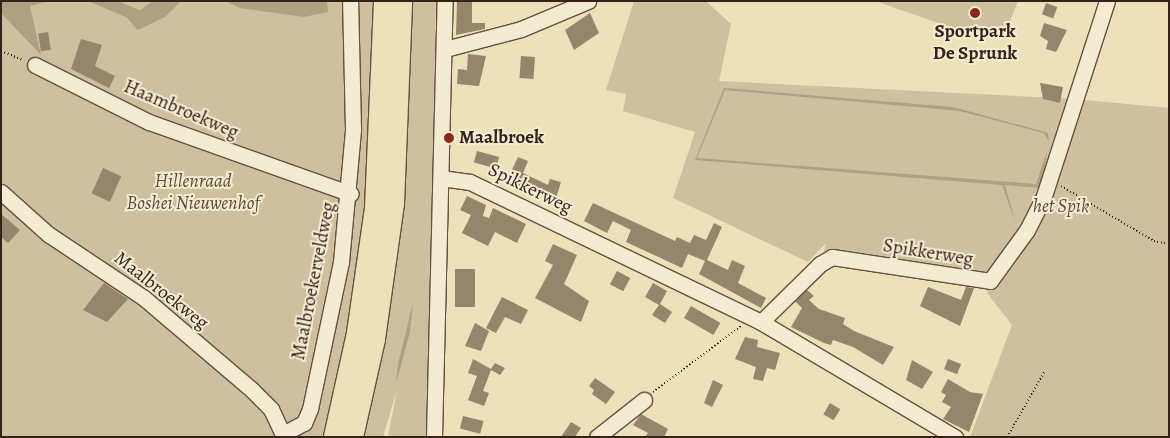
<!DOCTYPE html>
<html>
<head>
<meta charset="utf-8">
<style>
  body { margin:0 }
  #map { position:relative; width:1170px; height:438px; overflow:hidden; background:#ede1b9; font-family:Alegreya,serif }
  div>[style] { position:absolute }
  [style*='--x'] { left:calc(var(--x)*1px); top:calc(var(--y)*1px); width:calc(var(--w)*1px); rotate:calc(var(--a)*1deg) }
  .green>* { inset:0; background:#cec09e }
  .water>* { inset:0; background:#aea083 }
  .building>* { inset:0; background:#95856d; transform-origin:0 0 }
  .path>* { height:2px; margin-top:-1px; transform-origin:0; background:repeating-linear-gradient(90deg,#35211a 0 1px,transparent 0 3.5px) }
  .roads { filter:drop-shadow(1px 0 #635142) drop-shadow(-1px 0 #635142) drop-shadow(0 1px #635142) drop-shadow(0 -1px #635142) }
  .minor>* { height:15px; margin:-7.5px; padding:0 7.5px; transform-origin:7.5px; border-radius:7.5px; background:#f3ecd2 }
  .highway>* { height:22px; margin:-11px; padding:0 11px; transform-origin:11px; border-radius:11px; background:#ede1b9 }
  .dots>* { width:14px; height:14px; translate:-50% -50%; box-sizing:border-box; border:2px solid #f3ecd2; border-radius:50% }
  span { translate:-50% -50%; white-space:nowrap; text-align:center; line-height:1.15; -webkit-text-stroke:4px #f3ecd2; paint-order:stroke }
  .poi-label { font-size:19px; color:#35211a; font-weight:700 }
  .left { translate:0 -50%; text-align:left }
  .street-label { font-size:19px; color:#35211a }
  .park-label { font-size:19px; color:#5b493b; font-style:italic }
  .frame { position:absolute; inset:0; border:2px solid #35211a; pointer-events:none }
</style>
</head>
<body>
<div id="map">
  <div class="green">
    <div style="clip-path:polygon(1px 1px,375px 1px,382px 298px,325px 437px,1px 437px)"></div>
    <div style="clip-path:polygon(409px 1px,436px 1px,428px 437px,388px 437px,397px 390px,383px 437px,360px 437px)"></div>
    <div style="clip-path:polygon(634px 1px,706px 1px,731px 24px,719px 81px,1075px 99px,1169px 108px,1169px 437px,970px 437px,1012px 325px,987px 293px,988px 287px,822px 259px,826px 243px,808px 262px,673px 198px,695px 132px,623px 111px,626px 94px,606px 90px)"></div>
    <div style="clip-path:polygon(875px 1px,1018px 1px,1004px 36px,971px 25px,969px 33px,958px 30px)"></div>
  </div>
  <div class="water">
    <div style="clip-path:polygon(1px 1px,50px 1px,30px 6px,41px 55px,1px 13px)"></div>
    <div style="clip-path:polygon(88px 1px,117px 1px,140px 10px,153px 1px,181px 1px,165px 17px,138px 30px,126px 17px)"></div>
    <div style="clip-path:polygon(225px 1px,327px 1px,328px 12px,304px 17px,240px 8px)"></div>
    <div style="clip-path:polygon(724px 88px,953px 107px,1045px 132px,1048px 134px,1049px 142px,1044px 133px,960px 111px,725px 90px,697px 158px,1036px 184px,1047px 151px,1044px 176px,1040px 188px,1005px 185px,1016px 224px,1002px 185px,695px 160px)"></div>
    <div style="clip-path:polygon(413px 303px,410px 332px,396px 384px,398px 364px)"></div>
  </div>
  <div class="building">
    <div style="clip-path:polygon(457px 1px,472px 1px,472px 23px,485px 23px,485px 29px,456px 35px)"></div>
    <div style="left:1046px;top:3px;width:12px;height:12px;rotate:20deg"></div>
    <div style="clip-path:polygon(590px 13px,599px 33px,574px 50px,565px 30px)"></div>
    <div style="clip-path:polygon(1044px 23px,1067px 30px,1056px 52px,1046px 49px,1048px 41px,1040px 36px)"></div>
    <div style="left:48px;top:32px;width:18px;height:10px;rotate:81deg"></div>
    <div style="clip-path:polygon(81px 39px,102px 45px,95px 66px,115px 76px,109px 88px,71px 69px)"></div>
    <div style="clip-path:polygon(468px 54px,486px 56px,479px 86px,457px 84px,458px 69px,467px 70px)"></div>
    <div style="left:521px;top:56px;width:14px;height:22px;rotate:4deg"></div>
    <div style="clip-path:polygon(1040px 83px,1063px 87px,1060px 103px,1043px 99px)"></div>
    <div style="left:477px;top:151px;width:23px;height:12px;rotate:15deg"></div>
    <div style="clip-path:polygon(518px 157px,528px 161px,523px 173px,548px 185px,550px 179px,561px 182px,554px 205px,543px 201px,546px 194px,531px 189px,529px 193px,507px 180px)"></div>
    <div style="left:103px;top:168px;width:20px;height:28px;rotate:24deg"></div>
    <div style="clip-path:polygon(467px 196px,486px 205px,483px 216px,489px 218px,493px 208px,526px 224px,517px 243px,495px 232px,488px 246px,462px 233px,471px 215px,460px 210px)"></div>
    <div style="clip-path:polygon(593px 203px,675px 241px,677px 237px,690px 243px,694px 235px,706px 240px,714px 223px,722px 227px,707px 260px,728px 270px,732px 260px,745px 266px,738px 283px,766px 298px,761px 308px,699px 274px,705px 261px,688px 254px,682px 268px,626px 242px,631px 230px,613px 221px,607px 233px,584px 221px)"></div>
    <div style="clip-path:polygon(1px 214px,20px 230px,8px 243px,1px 237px)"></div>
    <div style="clip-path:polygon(553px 244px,577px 255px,564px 284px,589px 301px,581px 322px,535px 298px,553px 265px,545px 261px)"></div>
    <div style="left:455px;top:269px;width:20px;height:38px"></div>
    <div style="left:617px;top:271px;width:15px;height:15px;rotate:28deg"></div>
    <div style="clip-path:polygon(104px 283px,128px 299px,107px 322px,83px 310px)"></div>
    <div style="clip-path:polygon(653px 283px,667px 291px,660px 304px,672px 312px,665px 323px,652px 315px,659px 305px,645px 297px)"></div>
    <div style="clip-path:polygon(928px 287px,961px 300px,966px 287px,974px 288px,960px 326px,920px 306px)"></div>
    <div style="clip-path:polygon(807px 290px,814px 296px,809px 300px,819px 309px,845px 318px,843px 324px,854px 331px,894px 347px,883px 365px,853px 347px,833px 340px,831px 345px,824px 343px,791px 327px,802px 308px,795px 301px)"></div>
    <div style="clip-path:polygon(502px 297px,528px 310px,521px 324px,505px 317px,496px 333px,486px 328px)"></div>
    <div style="left:691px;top:306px;width:34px;height:14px;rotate:30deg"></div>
    <div style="clip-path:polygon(475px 323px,489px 331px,481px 351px,465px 346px)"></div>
    <div style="clip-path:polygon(745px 337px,758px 340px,757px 347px,780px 353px,775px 370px,767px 368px,763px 381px,753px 379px,756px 367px,735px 359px)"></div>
    <div style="clip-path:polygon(473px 359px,491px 369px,495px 363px,505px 368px,500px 375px,491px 370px,483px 391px,489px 393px,484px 406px,468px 400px,477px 376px,468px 373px)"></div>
    <div style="left:948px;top:359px;width:14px;height:11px;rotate:21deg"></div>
    <div style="clip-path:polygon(912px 360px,933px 372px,922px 389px,906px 380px)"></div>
    <div style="clip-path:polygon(595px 378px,615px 392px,606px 404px,592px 394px,594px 390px,589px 386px)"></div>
    <div style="clip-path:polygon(948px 379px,970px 392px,983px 394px,969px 432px,943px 419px,951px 407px,942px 402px,946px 395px,941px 392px)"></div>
    <div style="clip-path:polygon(713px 380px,723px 385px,712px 407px,704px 403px)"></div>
    <div style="left:830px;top:403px;width:12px;height:13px;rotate:31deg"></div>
    <div style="clip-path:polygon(641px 414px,668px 429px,664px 437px,645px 437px,648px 433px,633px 425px)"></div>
    <div style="left:463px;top:416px;width:21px;height:13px;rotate:14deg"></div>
    <div style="clip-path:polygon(571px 422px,581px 428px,575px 437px,561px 437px)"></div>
  </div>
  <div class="path">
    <div style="--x:1;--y:51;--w:24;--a:22"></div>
    <div style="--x:1061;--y:186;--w:108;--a:30.6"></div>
    <div style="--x:1154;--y:241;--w:15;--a:11"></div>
    <div style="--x:653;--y:392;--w:110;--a:-36.9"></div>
    <div style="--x:1007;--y:437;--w:76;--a:-60.1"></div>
  </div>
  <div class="roads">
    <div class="minor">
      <div style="--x:445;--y:49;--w:79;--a:-14.7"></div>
      <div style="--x:521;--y:29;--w:73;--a:-22.7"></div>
      <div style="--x:35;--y:65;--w:127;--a:26.6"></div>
      <div style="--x:149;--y:122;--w:214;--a:19.6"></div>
      <div style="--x:441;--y:178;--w:29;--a:8"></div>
      <div style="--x:470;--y:182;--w:323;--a:25.7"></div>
      <div style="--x:761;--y:322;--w:226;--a:30.7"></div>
      <div style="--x:1;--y:192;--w:63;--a:41.8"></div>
      <div style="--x:48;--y:234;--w:115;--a:33.7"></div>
      <div style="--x:144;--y:298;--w:142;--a:40.4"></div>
      <div style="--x:252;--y:390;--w:27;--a:45"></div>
      <div style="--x:271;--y:409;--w:31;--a:65"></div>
      <div style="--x:761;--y:322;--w:83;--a:-44.5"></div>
      <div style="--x:820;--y:264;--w:14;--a:-30"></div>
      <div style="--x:832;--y:257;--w:160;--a:8.6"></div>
      <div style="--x:990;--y:281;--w:63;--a:-54"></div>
      <div style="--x:1027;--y:230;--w:35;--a:-63"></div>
      <div style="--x:1043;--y:199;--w:208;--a:-72.1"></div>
      <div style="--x:283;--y:434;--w:24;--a:-28"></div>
      <div style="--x:304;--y:423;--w:15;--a:-67"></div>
      <div style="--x:310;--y:409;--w:150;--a:-78.1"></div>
      <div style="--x:341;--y:262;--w:134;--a:-84.8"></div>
      <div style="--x:353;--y:129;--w:128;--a:-91.3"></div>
      <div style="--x:434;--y:437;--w:436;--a:-88.6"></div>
      <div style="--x:597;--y:437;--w:60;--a:-38.2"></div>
    </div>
    <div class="highway">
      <div style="--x:335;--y:437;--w:107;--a:-77.5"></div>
      <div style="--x:358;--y:333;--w:126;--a:-81.8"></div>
      <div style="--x:376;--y:208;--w:207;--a:-87.5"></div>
      <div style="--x:352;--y:437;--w:100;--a:-77.3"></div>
      <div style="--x:374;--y:339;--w:136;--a:-82"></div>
      <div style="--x:393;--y:204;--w:203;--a:-87.7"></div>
    </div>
  </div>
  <div class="dots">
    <div style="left:975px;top:13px;background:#8f2418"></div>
    <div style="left:449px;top:138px;background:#8f2418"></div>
  </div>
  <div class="poi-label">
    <span style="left:975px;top:43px">Sportpark<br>De Sprunk</span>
    <span class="left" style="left:459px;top:138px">Maalbroek</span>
  </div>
  <div class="street-label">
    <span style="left:181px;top:110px;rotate:23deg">Haambroekweg</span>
    <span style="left:530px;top:189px;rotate:26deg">Spikkerweg</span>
    <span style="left:928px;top:253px;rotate:9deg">Spikkerweg</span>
    <span style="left:314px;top:281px;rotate:-79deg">Maalbroekerveldweg</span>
    <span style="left:161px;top:291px;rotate:38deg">Maalbroekweg</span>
  </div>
  <div class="park-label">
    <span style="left:193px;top:193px">Hillenraad<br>Boshei Nieuwenhof</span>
    <span style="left:1061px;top:207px">het Spik</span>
  </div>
  <div class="frame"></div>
</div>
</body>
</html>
